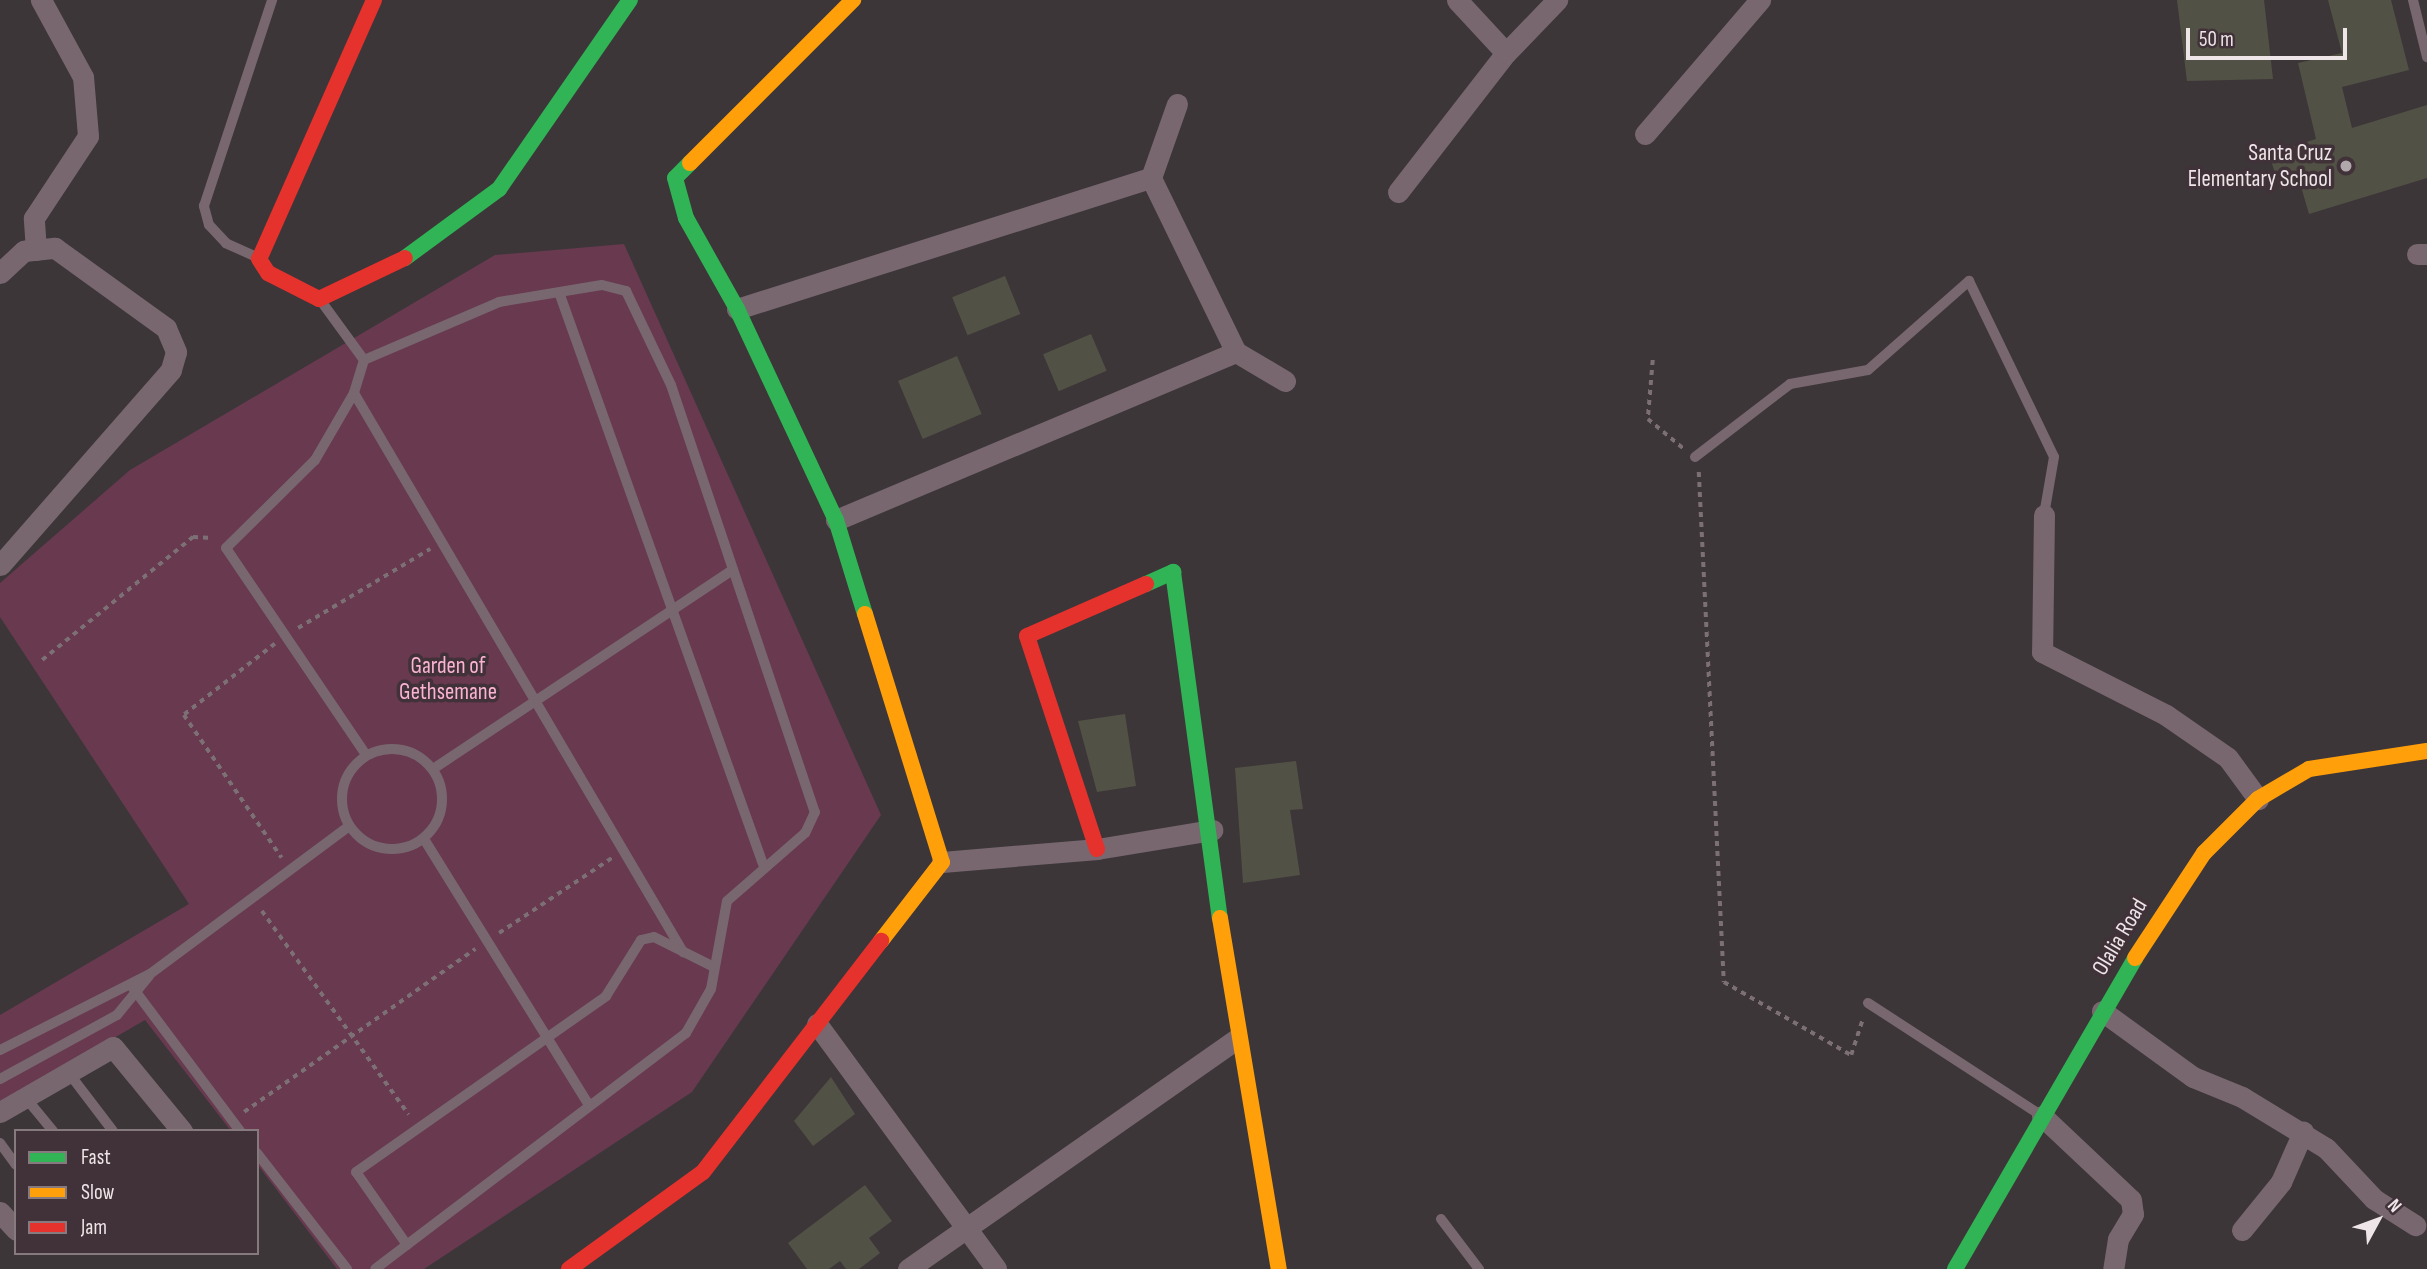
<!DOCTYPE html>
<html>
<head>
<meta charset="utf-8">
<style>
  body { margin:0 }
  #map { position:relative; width:2427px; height:1269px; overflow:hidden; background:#3c3639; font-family:"Sofia Sans Condensed",sans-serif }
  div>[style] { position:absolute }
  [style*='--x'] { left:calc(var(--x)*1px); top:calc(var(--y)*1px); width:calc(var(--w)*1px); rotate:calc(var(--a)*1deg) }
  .green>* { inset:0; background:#68394f }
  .building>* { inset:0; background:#525145; transform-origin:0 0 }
  .path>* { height:3.5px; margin-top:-1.75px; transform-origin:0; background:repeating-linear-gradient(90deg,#7c7075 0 5px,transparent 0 10px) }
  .lane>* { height:10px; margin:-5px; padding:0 5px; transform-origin:5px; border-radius:5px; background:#78676f }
  .lane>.ring { margin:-5px; padding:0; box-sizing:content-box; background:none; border:10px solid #78676f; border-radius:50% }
  .street>* { height:21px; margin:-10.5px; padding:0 10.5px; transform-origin:10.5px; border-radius:10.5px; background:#78676f }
  .fast>* { height:16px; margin:-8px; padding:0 8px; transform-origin:8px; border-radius:8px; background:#30b455 }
  .slow>* { height:16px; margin:-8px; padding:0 8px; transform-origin:8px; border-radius:8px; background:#ff9f0a }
  .jam>* { height:16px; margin:-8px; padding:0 8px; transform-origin:8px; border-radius:8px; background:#e5322d }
  .dots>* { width:19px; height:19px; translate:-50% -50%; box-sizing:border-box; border:4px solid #403238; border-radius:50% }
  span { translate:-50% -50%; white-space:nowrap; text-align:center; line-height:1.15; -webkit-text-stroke:7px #403238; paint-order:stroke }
  .poi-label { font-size:23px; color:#eee5e8 }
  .right { translate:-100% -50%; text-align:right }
  .park-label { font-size:23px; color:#fab3d2 }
  .street-label { font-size:23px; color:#eee5e8 }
  .legend { position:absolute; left:14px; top:1129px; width:245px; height:126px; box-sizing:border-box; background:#403238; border:2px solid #867a7e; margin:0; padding:9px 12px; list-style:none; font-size:21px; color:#eee5e8 }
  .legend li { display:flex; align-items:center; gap:14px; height:35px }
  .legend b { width:35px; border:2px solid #867a7e }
  .north { position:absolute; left:2343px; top:1185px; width:70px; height:70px; -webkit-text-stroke:5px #403238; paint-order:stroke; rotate:49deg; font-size:19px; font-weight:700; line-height:28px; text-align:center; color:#eee5e8 }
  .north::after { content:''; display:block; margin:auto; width:24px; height:32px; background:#eee5e8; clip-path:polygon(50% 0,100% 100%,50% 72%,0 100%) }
  .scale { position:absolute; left:2186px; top:28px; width:161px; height:32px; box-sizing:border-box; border:4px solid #eee5e8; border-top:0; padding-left:9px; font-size:21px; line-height:24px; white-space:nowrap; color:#eee5e8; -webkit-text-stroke:5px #403238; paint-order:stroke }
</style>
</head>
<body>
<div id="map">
  <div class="green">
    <div style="clip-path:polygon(624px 244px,881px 815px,692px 1092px,424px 1269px,337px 1269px,257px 1164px,257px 1131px,231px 1131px,145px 1020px,0 1104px,0 1015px,189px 904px,0 617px,0 583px,130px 470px,495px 255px)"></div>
  </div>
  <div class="building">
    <div style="clip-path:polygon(2177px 0,2264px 0,2273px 79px,2187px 81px)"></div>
    <div style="clip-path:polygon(2328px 0,2391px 0,2409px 70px,2342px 87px,2352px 128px,2427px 105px,2427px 178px,2309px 214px,2300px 183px,2280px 189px,2269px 154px,2316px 139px,2298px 63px,2342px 53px)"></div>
    <div style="left:1005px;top:276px;width:41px;height:57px;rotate:68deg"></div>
    <div style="left:1091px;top:334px;width:40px;height:52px;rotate:67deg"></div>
    <div style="left:957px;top:356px;width:63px;height:64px;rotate:67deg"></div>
    <div style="clip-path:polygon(1125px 714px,1136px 786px,1097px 792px,1078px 721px)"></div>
    <div style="clip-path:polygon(1296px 761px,1303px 809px,1290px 810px,1300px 875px,1243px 883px,1235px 768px)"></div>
    <div style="clip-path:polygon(831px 1077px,855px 1114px,813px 1146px,794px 1121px)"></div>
    <div style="clip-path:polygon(865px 1185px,892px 1221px,869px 1238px,880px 1253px,859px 1269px,846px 1269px,840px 1261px,829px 1269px,807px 1269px,788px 1243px)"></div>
  </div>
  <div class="path">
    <div style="--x:1653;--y:360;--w:59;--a:94.8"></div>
    <div style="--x:1648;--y:419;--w:47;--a:39.8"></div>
    <div style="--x:1699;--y:472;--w:511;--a:87.19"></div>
    <div style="--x:1724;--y:982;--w:146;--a:29.9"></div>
    <div style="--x:1851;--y:1055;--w:38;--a:-72"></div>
    <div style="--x:298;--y:628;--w:154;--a:-30.9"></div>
    <div style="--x:275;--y:644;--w:115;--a:142"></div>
    <div style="--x:184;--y:715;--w:173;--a:55.6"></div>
    <div style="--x:42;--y:660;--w:195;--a:-39.2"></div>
    <div style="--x:193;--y:537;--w:20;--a:3"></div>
    <div style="--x:262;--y:911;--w:251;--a:54.2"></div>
    <div style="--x:499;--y:933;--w:136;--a:-33.6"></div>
    <div style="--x:244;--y:1112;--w:283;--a:-35.2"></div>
  </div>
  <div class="lane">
    <div style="--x:2413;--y:0;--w:59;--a:76.2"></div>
    <div style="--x:259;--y:258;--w:36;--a:-156"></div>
    <div style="--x:226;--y:243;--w:25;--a:-133"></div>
    <div style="--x:209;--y:225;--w:20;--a:-105"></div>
    <div style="--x:204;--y:206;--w:217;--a:-71.7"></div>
    <div style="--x:560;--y:295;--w:604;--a:70.37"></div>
    <div style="--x:321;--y:301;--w:73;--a:53.9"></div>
    <div style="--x:364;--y:360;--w:34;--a:107"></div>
    <div style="--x:354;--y:393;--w:78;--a:120.2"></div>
    <div style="--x:315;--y:460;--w:125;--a:135.3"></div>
    <div style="--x:226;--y:548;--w:250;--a:55.9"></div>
    <div style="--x:364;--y:360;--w:147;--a:-23.2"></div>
    <div style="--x:499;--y:302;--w:104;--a:-9.4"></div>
    <div style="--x:602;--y:285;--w:25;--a:14"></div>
    <div style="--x:626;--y:291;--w:104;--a:64.4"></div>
    <div style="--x:671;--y:385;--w:451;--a:71.4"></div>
    <div style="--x:815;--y:812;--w:23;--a:115"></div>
    <div style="--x:805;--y:833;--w:103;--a:138.9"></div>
    <div style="--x:727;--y:901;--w:89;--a:100.3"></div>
    <div style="--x:711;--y:989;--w:51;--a:119.6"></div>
    <div style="--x:686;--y:1033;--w:390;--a:142.8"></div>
    <div style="--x:354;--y:393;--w:649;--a:59.52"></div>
    <div style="--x:1695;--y:457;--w:120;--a:-37.5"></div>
    <div style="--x:1790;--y:384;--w:79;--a:-10.2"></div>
    <div style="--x:1868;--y:370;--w:135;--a:-41.4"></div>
    <div style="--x:1969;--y:281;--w:195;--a:64.2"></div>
    <div style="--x:2054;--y:457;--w:59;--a:99.8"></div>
    <div class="ring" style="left:342px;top:749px;width:90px;height:90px"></div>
    <div style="--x:433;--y:769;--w:360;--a:-33.6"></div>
    <div style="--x:424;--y:839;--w:313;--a:58.2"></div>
    <div style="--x:133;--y:988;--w:179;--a:53.2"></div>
    <div style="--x:1868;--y:1003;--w:207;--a:33"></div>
    <div style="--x:0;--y:1050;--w:168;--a:-26.9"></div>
    <div style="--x:150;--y:974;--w:248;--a:-36.6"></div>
    <div style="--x:68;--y:1072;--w:74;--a:52.7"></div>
    <div style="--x:0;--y:1079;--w:133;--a:-28.7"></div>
    <div style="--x:117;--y:1015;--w:50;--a:-50.6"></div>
    <div style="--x:25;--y:1097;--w:44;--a:50.5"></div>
    <div style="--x:0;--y:1143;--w:27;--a:54"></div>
    <div style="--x:257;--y:1153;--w:147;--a:52.2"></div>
    <div style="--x:1441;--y:1219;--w:63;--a:52.8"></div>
    <div style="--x:407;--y:1245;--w:89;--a:-124.9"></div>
    <div style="--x:356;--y:1172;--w:306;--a:-35.1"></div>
    <div style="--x:606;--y:996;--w:66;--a:-58"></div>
    <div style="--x:641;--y:940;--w:13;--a:-13"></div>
    <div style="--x:654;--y:937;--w:67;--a:26.6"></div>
  </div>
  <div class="street">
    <div style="--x:1457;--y:0;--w:72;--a:47.2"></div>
    <div style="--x:1177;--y:104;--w:78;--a:109.4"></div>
    <div style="--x:1151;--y:178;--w:194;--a:64"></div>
    <div style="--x:1236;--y:352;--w:57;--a:30.6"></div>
    <div style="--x:1645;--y:134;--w:177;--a:-49.4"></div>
    <div style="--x:1398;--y:192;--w:176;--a:-52.2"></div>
    <div style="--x:1506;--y:53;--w:74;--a:-46.1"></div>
    <div style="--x:36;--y:250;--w:32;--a:-94"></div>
    <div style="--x:34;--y:218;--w:98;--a:-56.6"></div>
    <div style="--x:88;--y:136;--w:59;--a:-94.8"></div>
    <div style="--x:83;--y:77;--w:88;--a:-118.6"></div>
    <div style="--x:2417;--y:254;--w:10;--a:0"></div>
    <div style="--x:0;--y:273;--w:33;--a:-43"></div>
    <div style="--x:24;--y:251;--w:31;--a:-6"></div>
    <div style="--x:55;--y:248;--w:137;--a:35.8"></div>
    <div style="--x:166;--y:328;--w:26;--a:67"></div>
    <div style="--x:176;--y:352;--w:19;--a:106"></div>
    <div style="--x:171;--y:370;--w:259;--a:131.2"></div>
    <div style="--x:737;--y:309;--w:434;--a:-17.6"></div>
    <div style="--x:2044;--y:515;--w:137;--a:90.8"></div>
    <div style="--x:2042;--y:652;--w:139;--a:26.9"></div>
    <div style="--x:2166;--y:715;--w:75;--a:34.7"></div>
    <div style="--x:2228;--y:758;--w:51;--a:53.8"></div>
    <div style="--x:836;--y:520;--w:434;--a:-22.8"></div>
    <div style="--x:942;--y:862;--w:156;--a:-4.8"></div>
    <div style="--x:1097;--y:849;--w:117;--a:-9.4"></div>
    <div style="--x:2102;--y:1011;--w:112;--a:36"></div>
    <div style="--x:2193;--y:1077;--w:53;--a:22.2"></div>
    <div style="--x:2242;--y:1097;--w:98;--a:31.3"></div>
    <div style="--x:2326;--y:1148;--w:70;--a:46.7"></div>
    <div style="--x:2374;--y:1199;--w:49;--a:32.4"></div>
    <div style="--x:817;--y:1024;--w:303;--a:53.8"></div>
    <div style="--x:0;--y:1112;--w:130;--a:-29.9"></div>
    <div style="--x:113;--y:1047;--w:109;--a:50.6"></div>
    <div style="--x:2042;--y:1116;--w:122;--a:43.3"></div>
    <div style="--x:2131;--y:1200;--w:14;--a:82"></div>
    <div style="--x:2133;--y:1214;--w:29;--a:121"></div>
    <div style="--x:2118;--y:1239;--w:30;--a:99"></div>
    <div style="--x:0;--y:1212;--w:24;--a:48"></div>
    <div style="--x:2242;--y:1230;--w:62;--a:-50.9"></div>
    <div style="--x:2281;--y:1182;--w:55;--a:-66.3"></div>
    <div style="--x:908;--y:1269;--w:401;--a:-35"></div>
  </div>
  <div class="fast">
    <div style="--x:690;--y:163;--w:21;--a:135"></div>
    <div style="--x:675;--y:178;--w:41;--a:74.6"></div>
    <div style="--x:686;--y:218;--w:104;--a:60.7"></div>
    <div style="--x:737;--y:309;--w:233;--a:64.9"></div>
    <div style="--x:836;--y:520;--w:98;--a:72.9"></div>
    <div style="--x:405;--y:258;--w:117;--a:-36.3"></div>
    <div style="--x:499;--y:189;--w:230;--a:-55.3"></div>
    <div style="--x:1146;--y:584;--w:30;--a:-24"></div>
    <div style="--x:1173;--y:572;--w:349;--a:82.3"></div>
    <div style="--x:1955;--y:1269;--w:359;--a:-59.9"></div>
  </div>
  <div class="slow">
    <div style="--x:690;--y:163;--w:231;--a:-45"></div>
    <div style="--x:865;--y:614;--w:260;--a:72.8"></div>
    <div style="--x:942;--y:862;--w:100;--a:127.7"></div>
    <div style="--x:1220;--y:918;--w:356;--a:80.5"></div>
    <div style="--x:2135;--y:958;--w:126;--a:-56.7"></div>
    <div style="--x:2204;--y:853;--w:76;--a:-45"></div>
    <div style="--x:2258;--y:799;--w:59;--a:-30.5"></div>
    <div style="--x:2309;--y:769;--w:119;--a:-8.7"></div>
  </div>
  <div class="jam">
    <div style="--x:374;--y:0;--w:283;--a:113.9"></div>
    <div style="--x:259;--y:259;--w:17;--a:57"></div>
    <div style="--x:268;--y:273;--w:57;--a:27"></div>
    <div style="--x:319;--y:299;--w:95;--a:-25.5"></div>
    <div style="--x:1097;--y:849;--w:224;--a:-108.2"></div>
    <div style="--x:1027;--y:636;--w:130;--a:-23.6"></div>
    <div style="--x:569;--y:1269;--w:165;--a:-35.9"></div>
    <div style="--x:703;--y:1172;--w:292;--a:-52.4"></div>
  </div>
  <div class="dots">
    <div style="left:2346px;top:166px;background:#b0a8ab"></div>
  </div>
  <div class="poi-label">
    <span class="right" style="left:2332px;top:166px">Santa Cruz<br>Elementary School</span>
  </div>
  <div class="park-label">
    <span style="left:448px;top:679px">Garden of<br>Gethsemane</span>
  </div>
  <div class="street-label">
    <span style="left:2120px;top:937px;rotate:-59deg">Olalia Road</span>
  </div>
  <ul class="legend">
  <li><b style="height:9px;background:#30b455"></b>Fast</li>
  <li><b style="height:9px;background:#ff9f0a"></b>Slow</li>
  <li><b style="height:9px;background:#e5322d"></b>Jam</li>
  </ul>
  <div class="north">N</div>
  <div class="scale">50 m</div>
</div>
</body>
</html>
